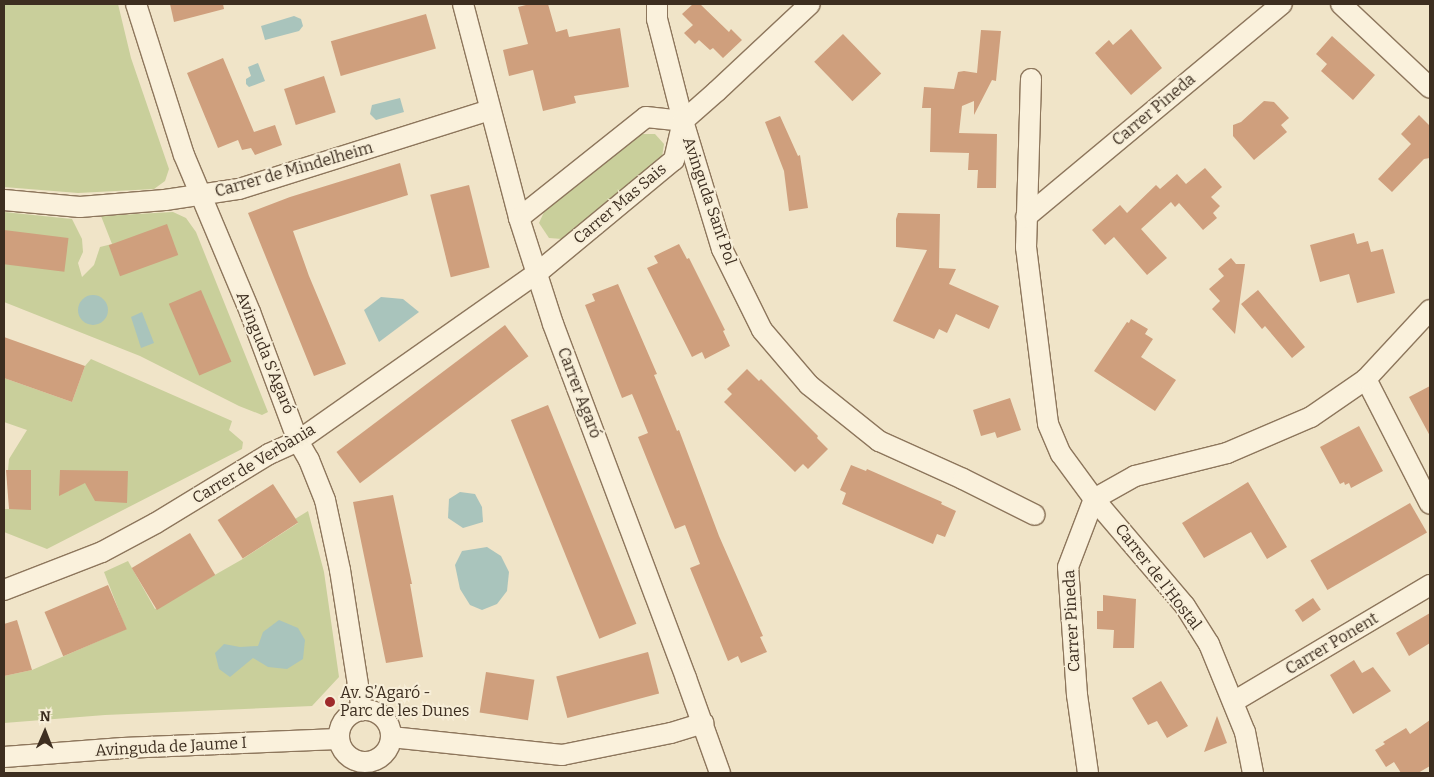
<!DOCTYPE html>
<html>
<head>
<meta charset="utf-8">
<style>
  body { margin:0 }
  #map { position:relative; width:1434px; height:777px; overflow:hidden; background:#f0e4c8; font-family:Bitter,serif }
  div>[style] { position:absolute }
  [style*='--x'] { left:calc(var(--x)*1px); top:calc(var(--y)*1px); width:calc(var(--w)*1px); rotate:calc(var(--a)*1deg) }
  .green>* { inset:0; background:#c9cf9b }
  .water>* { inset:0; background:#a9c4bc }
  .round { border-radius:50% }
  .building>* { inset:0; background:#cf9f7d; transform-origin:0 0 }
  .roads { filter:drop-shadow(1px 0 #8d765c) drop-shadow(-1px 0 #8d765c) drop-shadow(0 1px #8d765c) drop-shadow(0 -1px #8d765c) }
  .street>* { height:20px; margin:-10px; padding:0 10px; transform-origin:10px; border-radius:10px; background:#faf1dc }
  .street>.ring { margin:-10px; padding:0; box-sizing:content-box; background:none; border:20px solid #faf1dc; border-radius:50% }
  .dots>* { width:14px; height:14px; translate:-50% -50%; box-sizing:border-box; border:2px solid #f7eed8; border-radius:50% }
  span { translate:-50% -50%; white-space:nowrap; text-align:center; line-height:1.15; -webkit-text-stroke:4px #f7eed8; paint-order:stroke }
  .street-label { font-size:16px; color:#3d2e20 }
  .poi-label { font-size:16px; color:#3d2e20 }
  .left { translate:0 -50%; text-align:left }
  .frame { position:absolute; inset:0; border:5px solid #3d2e20; pointer-events:none }
  .north { position:absolute; left:20px; top:707px; width:50px; height:50px; -webkit-text-stroke:4px #f7eed8; paint-order:stroke; rotate:1deg; font-size:14px; font-weight:700; line-height:20px; text-align:center; color:#3d2e20 }
  .north::after { content:''; display:block; margin:auto; width:18px; height:22px; background:#3d2e20; clip-path:polygon(50% 0,100% 100%,50% 72%,0 100%) }
</style>
</head>
<body>
<div id="map">
  <div class="green">
    <div style="clip-path:polygon(4px 4px,118px 4px,131px 58px,169px 169px,165px 181px,154px 189px,78px 193px,4px 187px)"></div>
    <div style="clip-path:polygon(642px 134px,655px 134px,664px 144px,662px 157px,562px 239px,549px 238px,539px 223px,544px 212px)"></div>
    <div style="clip-path:polygon(4px 212px,72px 219px,82px 239px,83px 252px,78px 263px,82px 277px,94px 265px,100px 247px,112px 244px,101px 216px,173px 212px,186px 218px,196px 232px,268px 412px,262px 415px,239px 406px,140px 356px,4px 302px)"></div>
    <div style="clip-path:polygon(91px 359px,232px 421px,229px 430px,243px 442px,242px 449px,47px 549px,4px 532px,4px 509px,31px 509px,30px 470px,8px 470px,9px 459px,27px 430px,4px 422px,4px 378px,72px 402px,85px 366px)"></div>
    <div style="clip-path:polygon(308px 511px,324px 572px,339px 677px,312px 706px,105px 715px,4px 723px,4px 676px,32px 670px,126px 629px,104px 572px,128px 561px,155px 609px,241px 560px,298px 523px,295px 519px)"></div>
  </div>
  <div class="water">
    <div style="clip-path:polygon(294px 16px,301px 19px,303px 26px,299px 31px,265px 40px,261px 26px)"></div>
    <div style="clip-path:polygon(258px 63px,265px 81px,249px 87px,246px 84px,246px 79px,251px 76px,248px 67px)"></div>
    <div style="clip-path:polygon(400px 98px,404px 112px,376px 120px,370px 114px,372px 105px)"></div>
    <div class="round" style="left:78px;top:295px;width:30px;height:30px"></div>
    <div style="clip-path:polygon(381px 297px,403px 299px,419px 312px,379px 342px,364px 310px)"></div>
    <div style="clip-path:polygon(142px 312px,154px 343px,141px 348px,131px 317px)"></div>
    <div style="clip-path:polygon(460px 492px,475px 494px,482px 507px,483px 522px,463px 528px,448px 518px,449px 499px)"></div>
    <div style="clip-path:polygon(487px 547px,501px 556px,509px 572px,507px 591px,497px 604px,482px 610px,470px 605px,460px 589px,455px 565px,462px 551px)"></div>
    <div style="clip-path:polygon(279px 620px,298px 628px,305px 640px,303px 659px,287px 669px,268px 667px,253px 658px,230px 677px,219px 669px,215px 653px,224px 644px,240px 647px,258px 646px,263px 632px)"></div>
  </div>
  <div class="building">
    <div style="clip-path:polygon(170px 4px,223px 4px,224px 9px,174px 22px)"></div>
    <div style="clip-path:polygon(530px 4px,548px 4px,556px 32px,567px 29px,569px 37px,620px 28px,629px 87px,574px 96px,576px 103px,543px 111px,533px 70px,509px 76px,503px 50px,528px 44px,518px 7px)"></div>
    <div style="clip-path:polygon(693px 4px,700px 4px,729px 32px,731px 29px,742px 40px,723px 58px,713px 48px,710px 50px,699px 40px,695px 44px,684px 33px,693px 25px,682px 14px)"></div>
    <div style="left:426px;top:14px;width:36px;height:99px;rotate:74deg"></div>
    <div style="clip-path:polygon(1131px 29px,1162px 68px,1131px 95px,1095px 53px,1109px 40px,1113px 45px)"></div>
    <div style="clip-path:polygon(981px 30px,1001px 31px,996px 81px,992px 80px,974px 115px,974px 101px,962px 106px,959px 133px,997px 134px,996px 188px,977px 188px,978px 170px,968px 170px,969px 153px,930px 152px,931px 108px,922px 108px,924px 87px,954px 89px,958px 72px,964px 71px,977px 73px)"></div>
    <div style="left:843px;top:34px;width:55px;height:40px;rotate:46deg"></div>
    <div style="clip-path:polygon(1332px 36px,1375px 75px,1353px 100px,1321px 71px,1327px 64px,1316px 54px)"></div>
    <div style="clip-path:polygon(223px 58px,254px 132px,275px 125px,282px 145px,255px 155px,251px 148px,242px 150px,238px 140px,218px 148px,187px 73px)"></div>
    <div style="left:324px;top:76px;width:38px;height:42px;rotate:72deg"></div>
    <div style="clip-path:polygon(1264px 101px,1274px 102px,1289px 118px,1281px 125px,1287px 132px,1254px 160px,1233px 136px,1233px 125px,1241px 122px)"></div>
    <div style="clip-path:polygon(1419px 115px,1430px 126px,1430px 158px,1424px 159px,1392px 192px,1378px 179px,1411px 144px,1401px 134px)"></div>
    <div style="clip-path:polygon(780px 116px,798px 156px,800px 155px,808px 208px,789px 211px,784px 171px,765px 122px)"></div>
    <div style="clip-path:polygon(400px 163px,408px 195px,293px 231px,309px 276px,346px 364px,314px 376px,248px 213px,290px 197px)"></div>
    <div style="clip-path:polygon(1205px 168px,1222px 187px,1211px 197px,1220px 206px,1213px 213px,1217px 218px,1203px 230px,1179px 203px,1175px 207px,1171px 202px,1141px 229px,1167px 258px,1147px 275px,1114px 237px,1105px 245px,1092px 230px,1120px 205px,1127px 213px,1156px 185px,1160px 189px,1177px 174px,1186px 184px)"></div>
    <div style="left:469px;top:185px;width:85px;height:40px;rotate:76deg"></div>
    <div style="clip-path:polygon(898px 213px,940px 214px,939px 268px,956px 269px,949px 284px,999px 306px,989px 329px,956px 314px,947px 333px,939px 329px,934px 339px,893px 321px,927px 250px,896px 247px,896px 219px)"></div>
    <div style="left:167px;top:224px;width:33px;height:62px;rotate:70deg"></div>
    <div style="left:4px;top:230px;width:65px;height:34px;rotate:7deg"></div>
    <div style="clip-path:polygon(1354px 233px,1357px 244px,1368px 241px,1371px 252px,1383px 249px,1395px 293px,1357px 303px,1349px 274px,1320px 282px,1310px 245px)"></div>
    <div style="clip-path:polygon(679px 244px,687px 259px,689px 258px,725px 330px,723px 331px,730px 346px,705px 359px,702px 352px,692px 357px,647px 268px,658px 263px,654px 256px)"></div>
    <div style="clip-path:polygon(1231px 258px,1236px 264px,1245px 264px,1235px 334px,1212px 309px,1220px 301px,1209px 289px,1224px 276px,1218px 269px)"></div>
    <div style="clip-path:polygon(618px 284px,657px 374px,654px 375px,671px 416px,677px 431px,679px 430px,719px 536px,763px 636px,760px 637px,767px 652px,741px 663px,738px 656px,728px 661px,690px 568px,700px 564px,685px 525px,675px 529px,638px 437px,648px 433px,635px 401px,632px 394px,622px 398px,585px 305px,595px 301px,592px 294px)"></div>
    <div style="left:201px;top:290px;width:78px;height:35px;rotate:67deg"></div>
    <div style="clip-path:polygon(1258px 290px,1305px 347px,1292px 358px,1265px 326px,1262px 329px,1241px 304px)"></div>
    <div style="clip-path:polygon(1131px 319px,1148px 329px,1145px 334px,1153px 339px,1141px 357px,1176px 380px,1155px 411px,1094px 371px,1127px 322px,1129px 323px)"></div>
    <div style="left:505px;top:325px;width:39px;height:211px;rotate:53deg"></div>
    <div style="clip-path:polygon(4px 337px,85px 366px,72px 402px,4px 378px)"></div>
    <div style="clip-path:polygon(747px 369px,759px 381px,761px 379px,818px 436px,817px 438px,828px 449px,808px 469px,803px 464px,795px 472px,724px 402px,732px 394px,727px 389px)"></div>
    <div style="clip-path:polygon(1430px 386px,1430px 436px,1409px 397px)"></div>
    <div style="clip-path:polygon(1010px 398px,1021px 430px,997px 438px,995px 432px,981px 436px,973px 410px)"></div>
    <div style="left:548px;top:405px;width:236px;height:40px;rotate:68deg"></div>
    <div style="clip-path:polygon(1359px 426px,1383px 471px,1351px 488px,1349px 483px,1345px 485px,1344px 482px,1340px 484px,1320px 447px)"></div>
    <div style="clip-path:polygon(851px 465px,866px 471px,867px 469px,942px 502px,941px 504px,956px 511px,945px 537px,937px 534px,933px 544px,842px 504px,846px 493px,840px 490px)"></div>
    <div style="clip-path:polygon(6px 470px,31px 470px,31px 510px,9px 509px)"></div>
    <div style="clip-path:polygon(60px 470px,128px 471px,127px 503px,95px 501px,85px 483px,59px 496px)"></div>
    <div style="clip-path:polygon(1248px 482px,1287px 547px,1267px 559px,1251px 532px,1204px 558px,1182px 523px)"></div>
    <div style="left:273px;top:484px;width:46px;height:66px;rotate:57deg"></div>
    <div style="clip-path:polygon(393px 495px,412px 584px,410px 584px,423px 657px,386px 663px,353px 502px)"></div>
    <div style="left:1410px;top:503px;width:34px;height:115px;rotate:60deg"></div>
    <div style="left:190px;top:533px;width:49px;height:68px;rotate:59deg"></div>
    <div style="left:108px;top:585px;width:48px;height:69px;rotate:67deg"></div>
    <div style="clip-path:polygon(1103px 595px,1136px 599px,1134px 648px,1113px 648px,1114px 630px,1097px 629px,1097px 611px,1103px 611px)"></div>
    <div style="left:1313px;top:598px;width:14px;height:22px;rotate:56deg"></div>
    <div style="clip-path:polygon(1430px 613px,1430px 643px,1409px 656px,1396px 633px)"></div>
    <div style="clip-path:polygon(17px 620px,32px 670px,4px 676px,4px 624px)"></div>
    <div style="left:648px;top:652px;width:43px;height:95px;rotate:75deg"></div>
    <div style="clip-path:polygon(1354px 660px,1362px 673px,1373px 667px,1391px 691px,1353px 714px,1330px 675px)"></div>
    <div style="left:486px;top:672px;width:49px;height:41px;rotate:9deg"></div>
    <div style="clip-path:polygon(1161px 681px,1188px 726px,1167px 738px,1157px 721px,1148px 725px,1132px 698px)"></div>
    <div style="clip-path:polygon(1217px 716px,1227px 743px,1204px 752px)"></div>
    <div style="clip-path:polygon(1430px 720px,1430px 766px,1418px 773px,1401px 773px,1394px 762px,1386px 767px,1375px 750px,1385px 744px,1383px 742px,1406px 728px,1410px 734px)"></div>
  </div>
  <div class="roads">
    <div class="street">
      <div style="--x:136;--y:4;--w:158;--a:72.4"></div>
      <div style="--x:184;--y:155;--w:170;--a:67.2"></div>
      <div style="--x:250;--y:312;--w:138;--a:69.6"></div>
      <div style="--x:298;--y:441;--w:22;--a:60"></div>
      <div style="--x:309;--y:460;--w:43;--a:68.2"></div>
      <div style="--x:325;--y:500;--w:72;--a:77.9"></div>
      <div style="--x:340;--y:570;--w:142;--a:81.1"></div>
      <div style="--x:463;--y:4;--w:221;--a:75.3"></div>
      <div style="--x:519;--y:218;--w:111;--a:72.2"></div>
      <div style="--x:553;--y:324;--w:378;--a:69.4"></div>
      <div style="--x:686;--y:678;--w:101;--a:70.3"></div>
      <div style="--x:657;--y:4;--w:15;--a:90"></div>
      <div style="--x:657;--y:19;--w:105;--a:75.7"></div>
      <div style="--x:683;--y:121;--w:134;--a:73.1"></div>
      <div style="--x:722;--y:249;--w:90;--a:63.7"></div>
      <div style="--x:762;--y:330;--w:72;--a:49.5"></div>
      <div style="--x:809;--y:385;--w:90;--a:38.7"></div>
      <div style="--x:879;--y:441;--w:92;--a:24.3"></div>
      <div style="--x:963;--y:479;--w:80;--a:26.6"></div>
      <div style="--x:1341;--y:4;--w:122;--a:43.3"></div>
      <div style="--x:1031;--y:79;--w:168;--a:91.7"></div>
      <div style="--x:1026;--y:247;--w:178;--a:82.9"></div>
      <div style="--x:1048;--y:424;--w:33;--a:67"></div>
      <div style="--x:1061;--y:454;--w:56;--a:53.7"></div>
      <div style="--x:1094;--y:499;--w:140;--a:49.6"></div>
      <div style="--x:1185;--y:606;--w:45;--a:57.7"></div>
      <div style="--x:1209;--y:644;--w:95;--a:67.8"></div>
      <div style="--x:1245;--y:732;--w:42;--a:79"></div>
      <div style="--x:4;--y:200;--w:76;--a:5.3"></div>
      <div style="--x:80;--y:207;--w:85;--a:-4.7"></div>
      <div style="--x:165;--y:200;--w:75;--a:-8.5"></div>
      <div style="--x:239;--y:189;--w:263;--a:-17.5"></div>
      <div style="--x:1026;--y:217;--w:333;--a:-39.8"></div>
      <div style="--x:519;--y:218;--w:162;--a:-38.5"></div>
      <div style="--x:646;--y:117;--w:37;--a:6"></div>
      <div style="--x:1366;--y:379;--w:140;--a:62.9"></div>
      <div style="--x:1094;--y:499;--w:47;--a:-29.3"></div>
      <div style="--x:1135;--y:476;--w:95;--a:-14"></div>
      <div style="--x:1227;--y:453;--w:91;--a:-23.2"></div>
      <div style="--x:1311;--y:417;--w:67;--a:-34.6"></div>
      <div style="--x:1366;--y:379;--w:94;--a:-47.2"></div>
      <div style="--x:4;--y:590;--w:105;--a:-21.2"></div>
      <div style="--x:102;--y:552;--w:61;--a:-28.2"></div>
      <div style="--x:156;--y:523;--w:132;--a:-31.4"></div>
      <div style="--x:269;--y:454;--w:32;--a:-24"></div>
      <div style="--x:298;--y:441;--w:291;--a:-35.1"></div>
      <div style="--x:536;--y:274;--w:179;--a:-39.6"></div>
      <div style="--x:674;--y:160;--w:40;--a:-77"></div>
      <div style="--x:683;--y:121;--w:45;--a:-41.4"></div>
      <div style="--x:717;--y:91;--w:127;--a:-43.1"></div>
      <div style="--x:1233;--y:702;--w:229;--a:-30.7"></div>
      <div class="ring" style="left:339px;top:710px;width:32px;height:32px"></div>
      <div style="--x:391;--y:737;--w:172;--a:6"></div>
      <div style="--x:562;--y:755;--w:111;--a:-11.4"></div>
      <div style="--x:671;--y:733;--w:34;--a:-17"></div>
      <div style="--x:4;--y:757;--w:119;--a:-4.3"></div>
      <div style="--x:123;--y:748;--w:215;--a:-2.4"></div>
      <div style="--x:1088;--y:773;--w:79;--a:-98"></div>
      <div style="--x:1077;--y:695;--w:128;--a:-94"></div>
      <div style="--x:1068;--y:567;--w:73;--a:-69.1"></div>
    </div>
  </div>
  <div class="dots">
    <div style="left:330px;top:702px;background:#9e2a2b"></div>
  </div>
  <div class="street-label">
    <span style="left:1154px;top:110px;rotate:-40deg">Carrer Pineda</span>
    <span style="left:294px;top:170px;rotate:-16deg">Carrer de Mindelheim</span>
    <span style="left:709px;top:201px;rotate:71deg">Avinguda Sant Pol</span>
    <span style="left:620px;top:204px;rotate:-40deg">Carrer Mas Sais</span>
    <span style="left:265px;top:353px;rotate:68deg">Avinguda S'Agaró</span>
    <span style="left:579px;top:393px;rotate:69deg">Carrer Agaró</span>
    <span style="left:254px;top:464px;rotate:-31deg">Carrer de Verbània</span>
    <span style="left:1158px;top:577px;rotate:52deg">Carrer de l'Hostal</span>
    <span style="left:1072px;top:621px;rotate:-93deg">Carrer Pineda</span>
    <span style="left:1332px;top:644px;rotate:-31deg">Carrer Ponent</span>
    <span style="left:171px;top:747px;rotate:-3deg">Avinguda de Jaume I</span>
  </div>
  <div class="poi-label">
    <span class="left" style="left:340px;top:702px">Av. S’Agaró -<br>Parc de les Dunes</span>
  </div>
  <div class="frame"></div>
  <div class="north">N</div>
</div>
</body>
</html>
